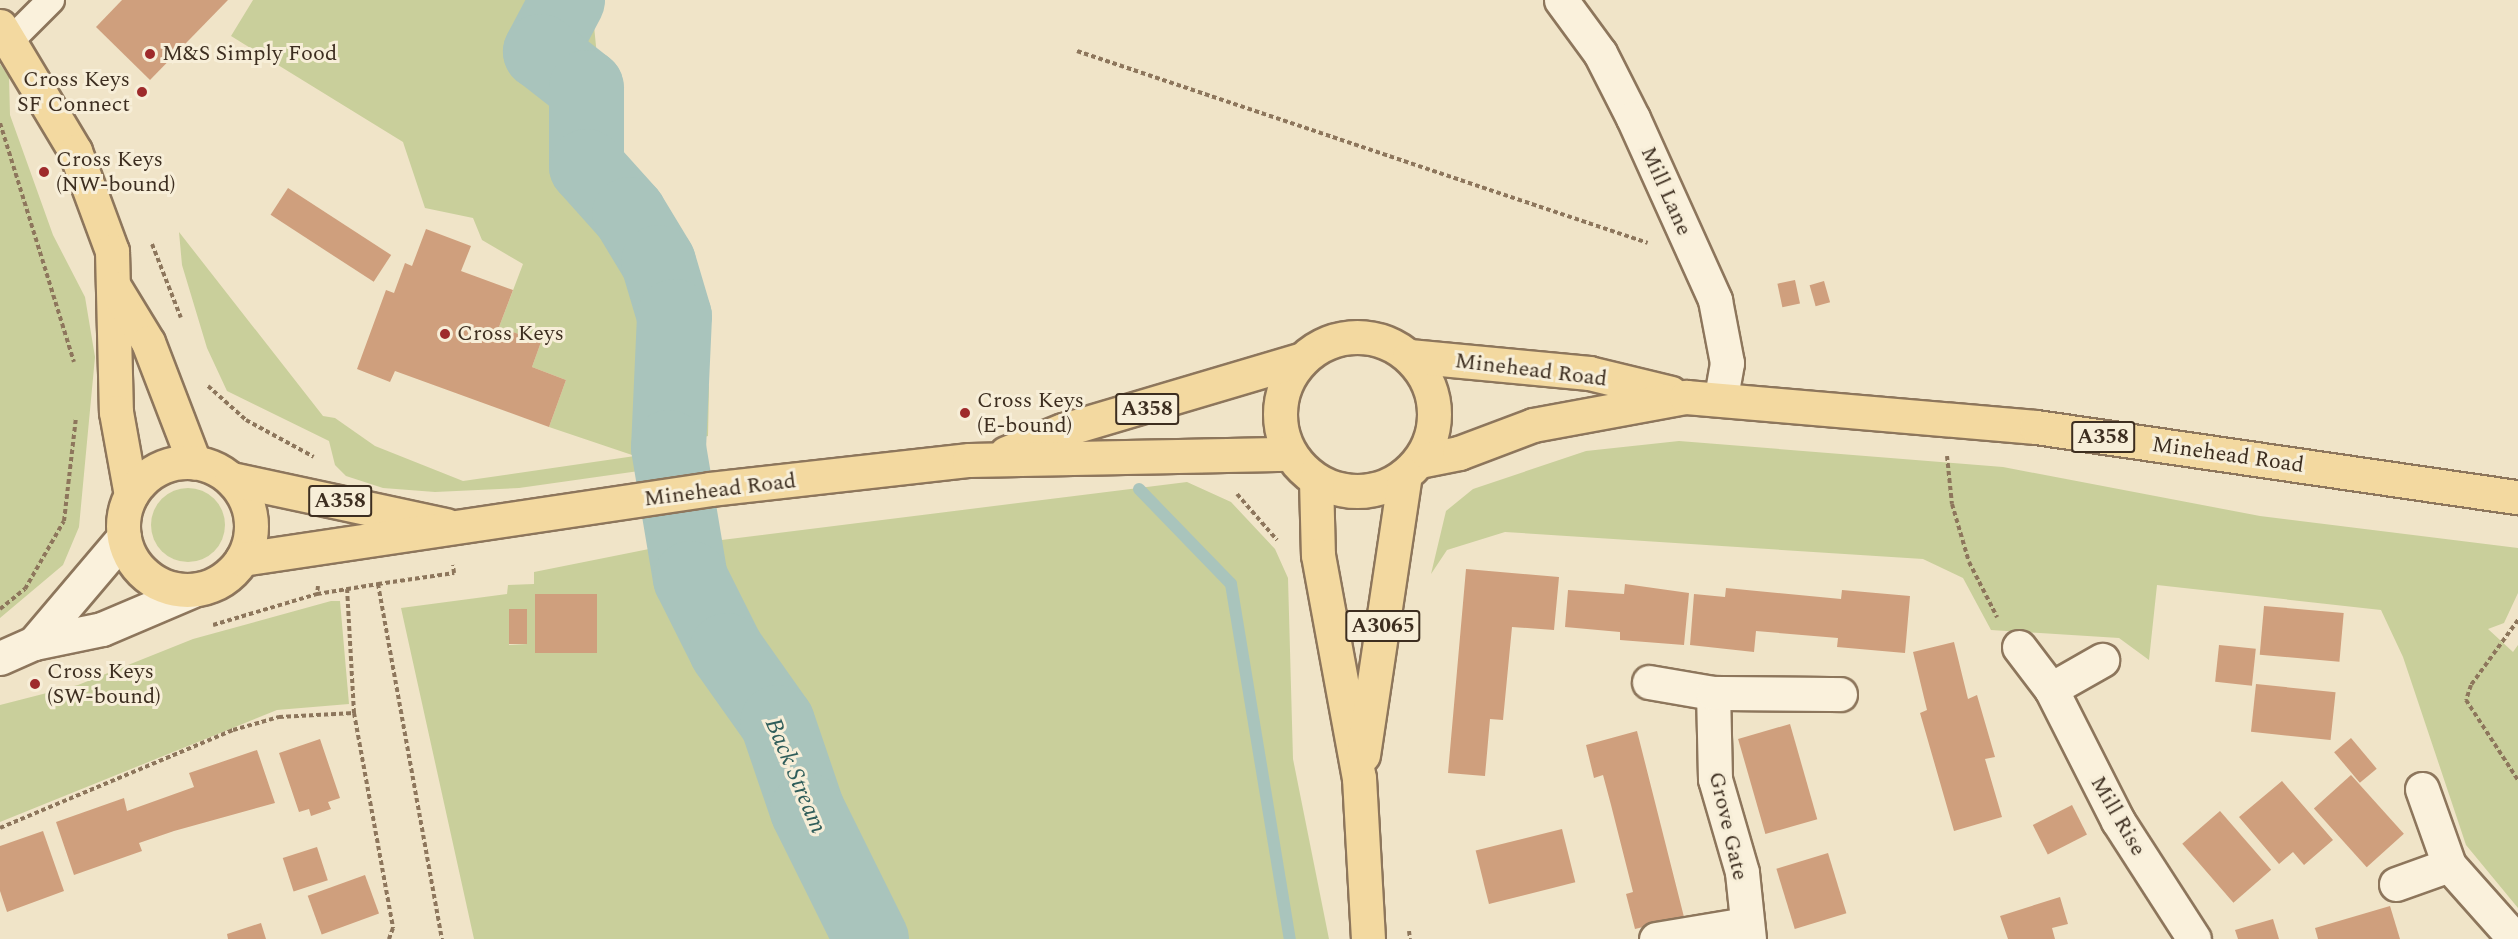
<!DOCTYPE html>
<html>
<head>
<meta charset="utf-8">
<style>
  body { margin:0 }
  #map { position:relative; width:2518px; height:939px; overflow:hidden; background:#f0e4c8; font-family:Spectral,serif }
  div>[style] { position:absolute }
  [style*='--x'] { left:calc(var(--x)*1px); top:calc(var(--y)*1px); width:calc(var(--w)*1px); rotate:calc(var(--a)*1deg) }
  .green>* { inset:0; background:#c9cf9b }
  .round { border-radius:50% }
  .stream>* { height:12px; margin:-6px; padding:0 6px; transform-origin:6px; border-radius:6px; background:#a9c4bc }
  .river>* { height:75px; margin:-37.5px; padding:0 37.5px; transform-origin:37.5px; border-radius:37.5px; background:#a9c4bc }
  .building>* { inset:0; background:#cf9f7d; transform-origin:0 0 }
  .path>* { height:4px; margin-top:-2px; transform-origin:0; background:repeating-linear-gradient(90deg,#8d765c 0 4.5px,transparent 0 7.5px) }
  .roads { filter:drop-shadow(2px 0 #8d765c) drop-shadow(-2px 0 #8d765c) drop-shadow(0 2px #8d765c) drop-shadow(0 -2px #8d765c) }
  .service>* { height:26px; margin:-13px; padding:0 13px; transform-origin:13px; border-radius:13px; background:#faf1dc }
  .minor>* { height:33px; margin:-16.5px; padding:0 16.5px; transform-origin:16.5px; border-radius:16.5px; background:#faf1dc }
  .secondary>* { height:33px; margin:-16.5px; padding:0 16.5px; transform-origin:16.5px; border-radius:16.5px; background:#faf1dc }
  .primary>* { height:33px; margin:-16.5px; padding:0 16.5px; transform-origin:16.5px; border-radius:16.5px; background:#f3d9a0 }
  .primary>.ring { margin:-16.5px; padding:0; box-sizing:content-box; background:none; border:33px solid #f3d9a0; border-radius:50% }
  .dots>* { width:16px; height:16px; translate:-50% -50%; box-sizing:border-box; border:3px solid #f7eed8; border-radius:50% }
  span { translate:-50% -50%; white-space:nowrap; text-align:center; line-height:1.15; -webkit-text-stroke:6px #f7eed8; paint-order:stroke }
  .shield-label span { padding:2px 4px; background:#f7eed8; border:2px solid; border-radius:4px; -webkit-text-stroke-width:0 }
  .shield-label { font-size:21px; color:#3d2e20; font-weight:700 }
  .poi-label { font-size:22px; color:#3d2e20 }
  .left { translate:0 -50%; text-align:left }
  .right { translate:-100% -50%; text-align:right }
  .street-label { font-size:22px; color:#3d2e20 }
  .water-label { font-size:24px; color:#2f5d5a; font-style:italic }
</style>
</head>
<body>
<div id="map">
  <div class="green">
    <div style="clip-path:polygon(253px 0,598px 0,592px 6px,597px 56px,624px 124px,616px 175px,670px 260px,709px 387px,708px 436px,637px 455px,639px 471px,519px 488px,435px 492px,383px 488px,346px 476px,335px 465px,329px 441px,227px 391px,207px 348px,182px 265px,179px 232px,323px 416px,335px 418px,375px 446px,463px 481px,635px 456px,549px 427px,566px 380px,532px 367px,541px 342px,499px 327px,523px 264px,482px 240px,473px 218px,425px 208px,403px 142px,231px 36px)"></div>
    <div style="clip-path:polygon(0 64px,9px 77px,10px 115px,53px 235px,85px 297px,95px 357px,79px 527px,63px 565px,0 618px)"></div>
    <div style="clip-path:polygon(1679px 441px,2003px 467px,2260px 516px,2518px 548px,2518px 593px,2504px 623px,2488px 629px,2513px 652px,2518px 645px,2518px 908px,2466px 845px,2403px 657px,2381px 610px,2157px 585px,2149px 660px,2119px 638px,1991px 630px,1963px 578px,1923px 559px,1505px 532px,1447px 550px,1431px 574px,1446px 511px,1473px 489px,1586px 451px)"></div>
    <div style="clip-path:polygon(evenodd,1187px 482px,1231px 502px,1275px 549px,1288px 578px,1293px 759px,1329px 939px,474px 939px,401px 608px,507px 594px,508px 585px,534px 584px,534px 572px,649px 549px,1187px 482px,597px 594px,593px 652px,536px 653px,535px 595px,597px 594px,1187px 482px,526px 609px,527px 644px,509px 645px,509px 610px,526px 609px)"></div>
    <div class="round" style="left:151px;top:488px;width:74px;height:74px"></div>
    <div style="clip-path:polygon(331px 601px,340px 601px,349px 704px,277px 710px,0 822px,0 705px,78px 685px,193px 639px)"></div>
  </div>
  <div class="stream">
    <div style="--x:1139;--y:489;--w:132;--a:45.9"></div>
    <div style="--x:1231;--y:584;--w:360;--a:80.6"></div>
  </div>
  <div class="river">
    <div style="--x:567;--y:0;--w:58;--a:117.9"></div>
    <div style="--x:540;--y:51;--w:58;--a:38"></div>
    <div style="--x:586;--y:87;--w:79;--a:90"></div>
    <div style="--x:586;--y:166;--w:64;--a:48.1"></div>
    <div style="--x:629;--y:214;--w:56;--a:58.9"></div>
    <div style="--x:658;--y:262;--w:56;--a:73.5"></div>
    <div style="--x:674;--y:316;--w:131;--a:92.6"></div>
    <div style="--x:668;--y:447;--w:133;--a:80.5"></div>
    <div style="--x:690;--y:578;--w:80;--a:63.4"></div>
    <div style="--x:726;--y:650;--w:88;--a:54.7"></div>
    <div style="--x:777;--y:722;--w:93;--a:71.2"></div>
    <div style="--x:807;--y:810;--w:144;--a:63.6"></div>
  </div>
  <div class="building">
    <div style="clip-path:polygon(122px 0,228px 0,150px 80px,96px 27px)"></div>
    <div style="left:288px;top:188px;width:123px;height:32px;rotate:33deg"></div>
    <div style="clip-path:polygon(426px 229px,471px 246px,461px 271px,513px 290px,499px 327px,541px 342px,532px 367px,566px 380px,549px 427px,395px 371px,390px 382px,357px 369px,386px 290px,394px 293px,405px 263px,412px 266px)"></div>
    <div style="left:1795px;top:280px;width:24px;height:18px;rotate:78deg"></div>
    <div style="left:1824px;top:281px;width:22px;height:15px;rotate:74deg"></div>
    <div style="clip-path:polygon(1466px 569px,1559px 577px,1554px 630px,1512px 627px,1503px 720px,1490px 719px,1485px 776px,1448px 773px)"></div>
    <div style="clip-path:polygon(1625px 584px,1689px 593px,1684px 645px,1620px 640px,1620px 632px,1565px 627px,1568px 590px,1624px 594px)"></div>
    <div style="clip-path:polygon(1726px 588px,1841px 599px,1842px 590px,1910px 596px,1905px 653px,1837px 647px,1838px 638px,1756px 631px,1754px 652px,1690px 645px,1694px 594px,1725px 597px)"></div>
    <div style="left:535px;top:594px;width:62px;height:59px"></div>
    <div style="left:2264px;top:606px;width:80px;height:49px;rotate:5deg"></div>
    <div style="left:527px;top:609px;width:35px;height:18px;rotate:90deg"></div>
    <div style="clip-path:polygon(1954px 642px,1968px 699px,1977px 695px,1995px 757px,1985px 759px,2002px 817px,1954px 831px,1920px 713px,1927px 710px,1913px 652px)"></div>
    <div style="left:2219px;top:645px;width:37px;height:37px;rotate:6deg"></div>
    <div style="left:2256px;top:684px;width:80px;height:48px;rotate:6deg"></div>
    <div style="left:1790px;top:724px;width:99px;height:54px;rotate:74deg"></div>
    <div style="clip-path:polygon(1637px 731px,1684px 917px,1635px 929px,1626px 894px,1633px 892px,1611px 805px,1603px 775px,1594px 778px,1586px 745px)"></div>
    <div style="left:2351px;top:738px;width:40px;height:22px;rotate:50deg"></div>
    <div style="clip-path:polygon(320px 739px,340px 798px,328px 802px,331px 809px,311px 816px,309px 809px,299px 812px,279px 753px)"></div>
    <div style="clip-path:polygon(257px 750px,275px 803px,174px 831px,139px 843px,142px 851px,74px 875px,56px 822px,124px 798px,127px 811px,194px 787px,189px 773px)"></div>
    <div style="left:2351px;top:775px;width:79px;height:50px;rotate:48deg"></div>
    <div style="clip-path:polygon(2282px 781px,2333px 840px,2304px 865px,2293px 852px,2279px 864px,2239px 817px)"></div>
    <div style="left:2072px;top:805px;width:33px;height:44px;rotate:63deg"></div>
    <div style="left:2220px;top:811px;width:78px;height:50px;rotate:49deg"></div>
    <div style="left:1562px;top:829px;width:55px;height:89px;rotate:76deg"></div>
    <div style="clip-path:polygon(43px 831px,64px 891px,7px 912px,0 891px,0 846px)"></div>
    <div style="left:317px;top:847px;width:35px;height:36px;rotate:72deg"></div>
    <div style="left:1828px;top:853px;width:63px;height:54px;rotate:73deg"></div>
    <div style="left:365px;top:875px;width:41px;height:61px;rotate:70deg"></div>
    <div style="clip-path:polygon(2060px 897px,2068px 924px,2052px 928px,2055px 939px,2008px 939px,2000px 916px)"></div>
    <div style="clip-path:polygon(2390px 906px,2400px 939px,2318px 939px,2315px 928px)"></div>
    <div style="clip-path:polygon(2273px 919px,2279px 939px,2238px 939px,2235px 930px)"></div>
    <div style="clip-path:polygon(261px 923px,266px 939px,228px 939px,227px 934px)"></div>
  </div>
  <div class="path">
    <div style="--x:1077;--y:51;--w:602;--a:18.59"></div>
    <div style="--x:0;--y:123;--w:250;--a:72.8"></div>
    <div style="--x:152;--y:244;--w:79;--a:68.6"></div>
    <div style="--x:208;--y:386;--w:51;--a:41.8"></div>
    <div style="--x:246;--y:420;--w:77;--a:28.6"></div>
    <div style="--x:1947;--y:456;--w:48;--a:84.1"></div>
    <div style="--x:1952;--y:504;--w:60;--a:73.7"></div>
    <div style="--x:1969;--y:562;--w:62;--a:63"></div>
    <div style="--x:1237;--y:494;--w:61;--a:49"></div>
    <div style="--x:378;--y:584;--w:77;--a:-8.2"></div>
    <div style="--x:454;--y:573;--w:8;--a:-97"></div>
    <div style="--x:318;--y:586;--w:8;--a:97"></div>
    <div style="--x:317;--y:594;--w:62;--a:-9.3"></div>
    <div style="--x:378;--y:584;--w:361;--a:79.8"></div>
    <div style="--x:0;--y:609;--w:32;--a:-39"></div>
    <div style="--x:25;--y:589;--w:78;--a:-60.2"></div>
    <div style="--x:64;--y:521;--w:104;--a:-83.4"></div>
    <div style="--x:2518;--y:620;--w:80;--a:125.9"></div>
    <div style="--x:2471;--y:685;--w:16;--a:108"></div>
    <div style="--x:2466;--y:700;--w:95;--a:57"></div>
    <div style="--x:213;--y:625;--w:109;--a:-16.6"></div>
    <div style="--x:354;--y:713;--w:219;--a:79.7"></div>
    <div style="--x:393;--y:928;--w:12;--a:110"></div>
    <div style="--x:0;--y:828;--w:253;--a:-22.8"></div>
    <div style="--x:233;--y:730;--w:48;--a:-15.8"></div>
    <div style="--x:279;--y:717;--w:75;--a:-3.1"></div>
    <div style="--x:354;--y:713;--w:124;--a:-93.2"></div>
    <div style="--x:1409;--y:931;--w:8;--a:83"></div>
  </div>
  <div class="roads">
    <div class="service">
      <div style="--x:10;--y:41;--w:58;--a:-45"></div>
    </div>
    <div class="minor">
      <div style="--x:1561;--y:0;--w:66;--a:53.7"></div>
      <div style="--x:1600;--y:53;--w:73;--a:63.1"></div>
      <div style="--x:1633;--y:118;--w:200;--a:65.7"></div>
      <div style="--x:1715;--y:300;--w:64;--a:79.2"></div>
      <div style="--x:1727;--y:363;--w:36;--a:100"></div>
      <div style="--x:2019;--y:647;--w:53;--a:52.7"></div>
      <div style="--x:2051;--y:689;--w:148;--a:63.1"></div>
      <div style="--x:2118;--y:821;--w:140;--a:57.2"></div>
      <div style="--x:1649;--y:682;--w:65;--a:9.8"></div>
      <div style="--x:2051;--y:689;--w:59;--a:-29.6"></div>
      <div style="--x:2422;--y:789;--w:81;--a:70.4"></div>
      <div style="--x:2449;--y:865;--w:99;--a:48.3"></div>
      <div style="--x:2396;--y:884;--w:56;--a:-19.7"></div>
      <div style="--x:1656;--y:939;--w:91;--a:-9.5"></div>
      <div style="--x:1749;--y:939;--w:67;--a:-96"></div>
      <div style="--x:1742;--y:872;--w:97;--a:-106.2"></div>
      <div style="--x:1715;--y:779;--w:86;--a:-91.3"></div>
      <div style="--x:1713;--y:693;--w:127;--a:0.5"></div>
    </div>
    <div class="secondary">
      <div style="--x:34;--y:643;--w:139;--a:-49.7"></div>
      <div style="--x:0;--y:658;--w:37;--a:-24"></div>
      <div style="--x:34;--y:643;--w:69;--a:-11.6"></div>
      <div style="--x:102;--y:629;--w:100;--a:-23"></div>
    </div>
    <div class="primary">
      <div style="--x:0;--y:26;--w:146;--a:59"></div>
      <div style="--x:75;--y:151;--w:107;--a:69.7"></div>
      <div style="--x:112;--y:251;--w:161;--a:88.6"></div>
      <div style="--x:116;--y:412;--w:84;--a:79.8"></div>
      <div style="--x:115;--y:288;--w:63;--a:58.6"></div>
      <div style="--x:148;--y:342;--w:129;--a:69"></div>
      <div class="ring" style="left:1280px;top:337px;width:121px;height:121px"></div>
      <div style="--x:1409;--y:356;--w:181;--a:5.4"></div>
      <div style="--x:1589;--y:373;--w:84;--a:13.7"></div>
      <div style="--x:1006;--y:453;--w:61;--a:-22"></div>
      <div style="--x:1063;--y:430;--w:249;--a:-16.5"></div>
      <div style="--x:1419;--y:461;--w:41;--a:-11.3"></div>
      <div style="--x:1459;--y:453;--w:79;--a:-20.7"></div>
      <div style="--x:1533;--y:425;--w:156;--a:-10.4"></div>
      <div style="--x:1686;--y:397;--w:351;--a:4.9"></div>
      <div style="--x:2036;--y:427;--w:487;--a:8.3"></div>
      <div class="ring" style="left:123px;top:462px;width:95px;height:95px"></div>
      <div style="--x:231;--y:479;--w:220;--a:12.1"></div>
      <div style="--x:1316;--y:480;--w:75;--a:88.5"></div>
      <div style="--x:1318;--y:555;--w:227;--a:79.6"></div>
      <div style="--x:1359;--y:778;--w:161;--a:86.8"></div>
      <div style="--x:242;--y:559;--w:473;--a:-8.5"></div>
      <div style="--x:710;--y:489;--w:261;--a:-6.4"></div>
      <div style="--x:969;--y:460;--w:321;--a:-1.1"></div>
      <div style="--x:1363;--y:755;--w:283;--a:-81.5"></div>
    </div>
  </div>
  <div class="dots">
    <div style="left:150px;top:54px;background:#9e2a2b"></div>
    <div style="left:142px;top:92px;background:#9e2a2b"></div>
    <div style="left:44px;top:172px;background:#9e2a2b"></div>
    <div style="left:445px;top:334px;background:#9e2a2b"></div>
    <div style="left:965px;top:413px;background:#9e2a2b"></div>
    <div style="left:35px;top:684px;background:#9e2a2b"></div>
  </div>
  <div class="shield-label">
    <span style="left:1147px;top:409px">A358</span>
    <span style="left:2103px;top:437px">A358</span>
    <span style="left:340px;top:501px">A358</span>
    <span style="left:1383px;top:626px">A3065</span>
  </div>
  <div class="poi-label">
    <span class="left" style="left:162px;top:54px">M&amp;S Simply Food</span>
    <span class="right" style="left:130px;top:92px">Cross Keys<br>SF Connect</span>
    <span class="left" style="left:56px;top:172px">Cross Keys<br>(NW-bound)</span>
    <span class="left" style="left:457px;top:334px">Cross Keys</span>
    <span class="left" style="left:977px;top:413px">Cross Keys<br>(E-bound)</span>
    <span class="left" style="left:47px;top:684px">Cross Keys<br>(SW-bound)</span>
  </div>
  <div class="street-label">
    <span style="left:1666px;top:191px;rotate:66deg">Mill Lane</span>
    <span style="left:1531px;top:370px;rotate:7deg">Minehead Road</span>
    <span style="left:2228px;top:455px;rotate:8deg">Minehead Road</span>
    <span style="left:720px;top:490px;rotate:-7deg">Minehead Road</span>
    <span style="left:2118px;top:816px;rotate:60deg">Mill Rise</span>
    <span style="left:1728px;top:826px;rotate:77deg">Grove Gate</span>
  </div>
  <div class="water-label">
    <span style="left:795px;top:776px;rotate:67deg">Back Stream</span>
  </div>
</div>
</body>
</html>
